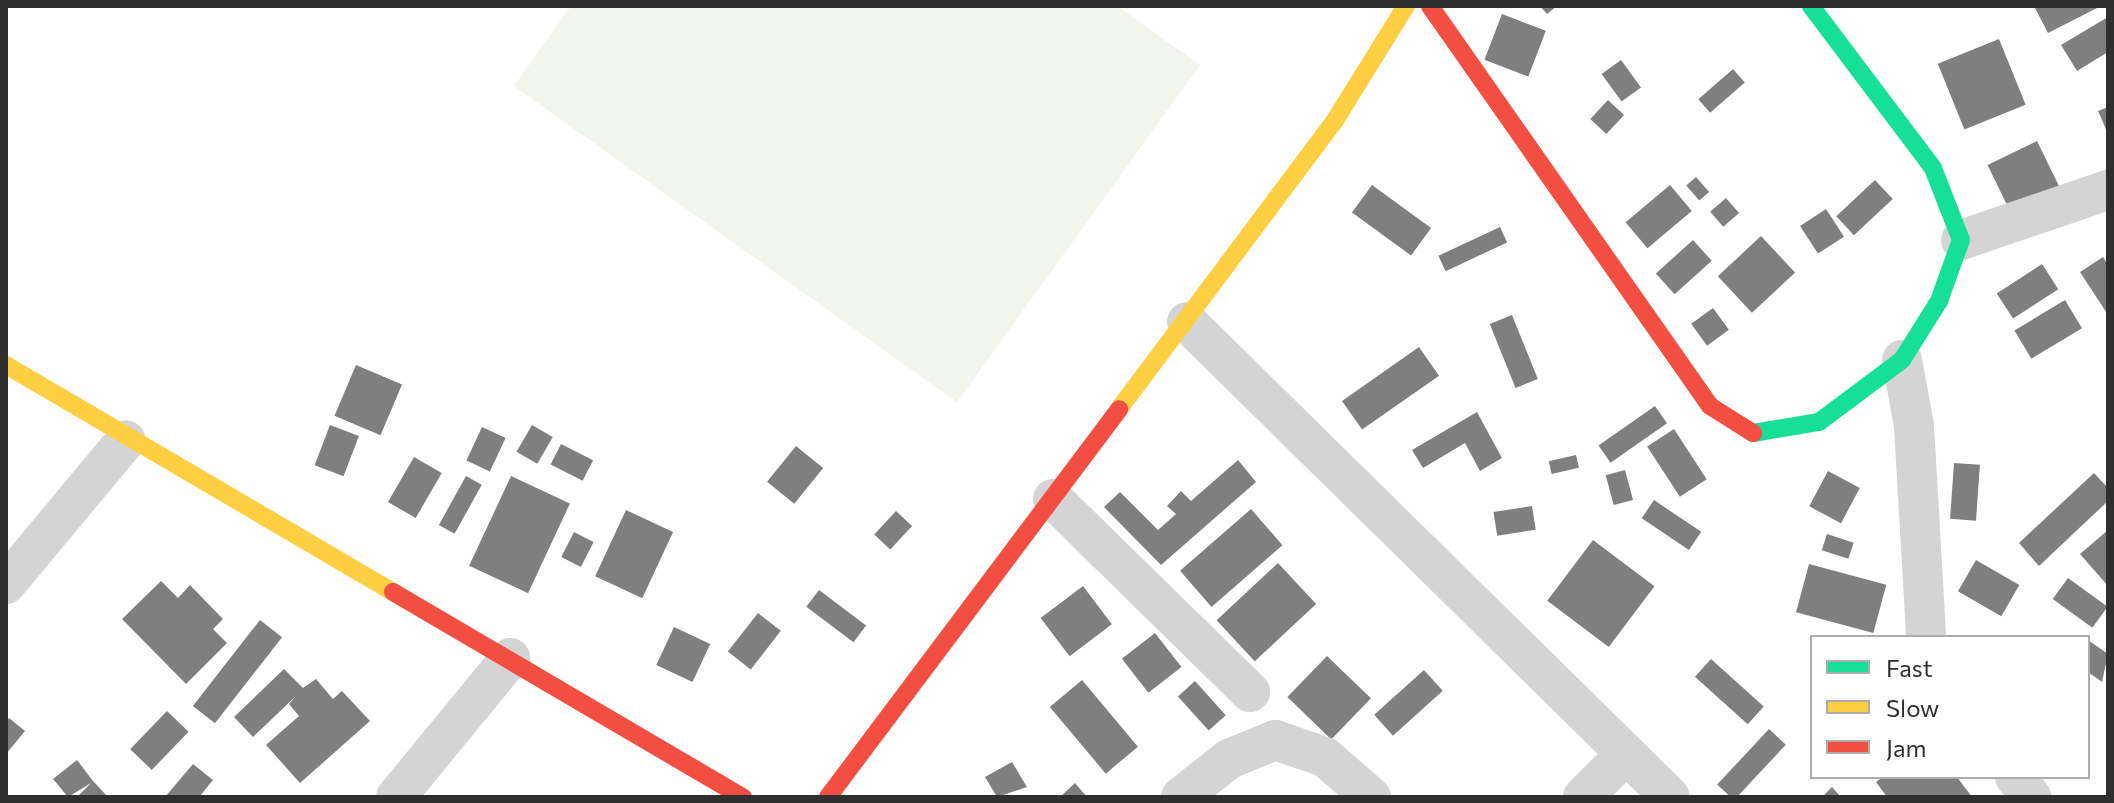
<!DOCTYPE html>
<html>
<head>
<meta charset="utf-8">
<style>
  body { margin:0 }
  #map { position:relative; width:2114px; height:803px; overflow:hidden; background:#fff; font-family:Commissioner,sans-serif }
  div>[style] { position:absolute }
  [style*='--x'] { left:calc(var(--x)*1px); top:calc(var(--y)*1px); width:calc(var(--w)*1px); rotate:calc(var(--a)*1deg) }
  .green>* { inset:0; background:#f1f5eb }
  .building>* { inset:0; background:#7f7f7f; transform-origin:0 0 }
  .street>* { height:40px; margin:-20px; padding:0 20px; transform-origin:20px; border-radius:20px; background:#d4d4d4 }
  .fast>* { height:18px; margin:-9px; padding:0 9px; transform-origin:9px; border-radius:9px; background:#16e098 }
  .slow>* { height:18px; margin:-9px; padding:0 9px; transform-origin:9px; border-radius:9px; background:#ffcf43 }
  .jam>* { height:18px; margin:-9px; padding:0 9px; transform-origin:9px; border-radius:9px; background:#f24e42 }
  span { translate:-50% -50%; white-space:nowrap; text-align:center; line-height:1.15; -webkit-text-stroke:8px #fff; paint-order:stroke }
  .frame { position:absolute; inset:0; border:8px solid #2f2f2f; pointer-events:none }
  .legend { position:absolute; left:1810px; top:635px; width:280px; height:144px; box-sizing:border-box; background:#fff; border:2px solid #acacac; margin:0; padding:10px 14px; list-style:none; font-size:24px; color:#2f2f2f }
  .legend li { display:flex; align-items:center; gap:16px; height:40px }
  .legend b { width:40px; border:2px solid #acacac }
</style>
</head>
<body>
<div id="map">
  <div class="green">
    <div style="clip-path:polygon(571px 6px,1117px 6px,1200px 65px,957px 402px,514px 86px)"></div>
  </div>
  <div class="building">
    <div style="clip-path:polygon(1540px 6px,1557px 6px,1547px 14px)"></div>
    <div style="clip-path:polygon(2034px 6px,2101px 6px,2048px 33px)"></div>
    <div style="left:1502px;top:14px;width:47px;height:49px;rotate:21deg"></div>
    <div style="clip-path:polygon(2108px 17px,2108px 52px,2077px 71px,2061px 45px)"></div>
    <div style="left:1999px;top:39px;width:71px;height:66px;rotate:68deg"></div>
    <div style="left:1621px;top:60px;width:34px;height:24px;rotate:54deg"></div>
    <div style="left:1733px;top:69px;width:18px;height:46px;rotate:49deg"></div>
    <div style="left:1608px;top:100px;width:22px;height:26px;rotate:43deg"></div>
    <div style="clip-path:polygon(2108px 107px,2108px 134px,2098px 111px)"></div>
    <div style="left:2037px;top:141px;width:51px;height:55px;rotate:64deg"></div>
    <div style="left:1696px;top:177px;width:20px;height:13px;rotate:49deg"></div>
    <div style="left:1875px;top:180px;width:26px;height:53px;rotate:47deg"></div>
    <div style="left:1372px;top:185px;width:73px;height:34px;rotate:36deg"></div>
    <div style="left:1670px;top:185px;width:34px;height:58px;rotate:50deg"></div>
    <div style="left:1726px;top:198px;width:20px;height:21px;rotate:49deg"></div>
    <div style="left:1826px;top:209px;width:33px;height:31px;rotate:57deg"></div>
    <div style="left:1500px;top:227px;width:17px;height:68px;rotate:65deg"></div>
    <div style="left:1761px;top:236px;width:50px;height:59px;rotate:47deg"></div>
    <div style="left:1693px;top:240px;width:28px;height:50px;rotate:48deg"></div>
    <div style="clip-path:polygon(2103px 257px,2108px 265px,2108px 315px,2080px 272px)"></div>
    <div style="left:2042px;top:264px;width:30px;height:54px;rotate:57deg"></div>
    <div style="left:2065px;top:300px;width:33px;height:59px;rotate:59deg"></div>
    <div style="left:1713px;top:308px;width:27px;height:27px;rotate:54deg"></div>
    <div style="left:1512px;top:315px;width:69px;height:24px;rotate:68deg"></div>
    <div style="left:1419px;top:347px;width:35px;height:94px;rotate:55deg"></div>
    <div style="left:356px;top:365px;width:50px;height:55px;rotate:23deg"></div>
    <div style="left:1655px;top:406px;width:21px;height:69px;rotate:55deg"></div>
    <div style="clip-path:polygon(1477px 412px,1502px 458px,1480px 471px,1465px 443px,1423px 468px,1412px 450px)"></div>
    <div style="left:330px;top:425px;width:31px;height:43px;rotate:21deg"></div>
    <div style="left:532px;top:425px;width:24px;height:31px;rotate:30deg"></div>
    <div style="left:482px;top:427px;width:26px;height:37px;rotate:25deg"></div>
    <div style="left:1674px;top:429px;width:60px;height:32px;rotate:57deg"></div>
    <div style="left:561px;top:444px;width:36px;height:23px;rotate:27deg"></div>
    <div style="left:796px;top:446px;width:35px;height:46px;rotate:39deg"></div>
    <div style="left:1576px;top:455px;width:13px;height:28px;rotate:77deg"></div>
    <div style="left:414px;top:457px;width:32px;height:52px;rotate:30deg"></div>
    <div style="clip-path:polygon(1238px 460px,1256px 482px,1161px 565px,1104px 507px,1120px 492px,1158px 530px,1176px 514px,1167px 506px,1181px 491px,1191px 501px)"></div>
    <div style="left:1954px;top:463px;width:26px;height:56px;rotate:4deg"></div>
    <div style="left:1625px;top:470px;width:31px;height:20px;rotate:75deg"></div>
    <div style="left:1828px;top:471px;width:36px;height:40px;rotate:28deg"></div>
    <div style="clip-path:polygon(2094px 473px,2108px 488px,2108px 501px,2039px 566px,2019px 543px)"></div>
    <div style="left:466px;top:476px;width:18px;height:56px;rotate:29deg"></div>
    <div style="left:511px;top:476px;width:65px;height:99px;rotate:25deg"></div>
    <div style="left:1654px;top:500px;width:57px;height:22px;rotate:34deg"></div>
    <div style="left:1532px;top:506px;width:24px;height:39px;rotate:81deg"></div>
    <div style="left:1251px;top:509px;width:48px;height:94px;rotate:49deg"></div>
    <div style="left:626px;top:510px;width:52px;height:73px;rotate:25deg"></div>
    <div style="left:896px;top:511px;width:22px;height:32px;rotate:43deg"></div>
    <div style="clip-path:polygon(2108px 530px,2108px 586px,2080px 554px)"></div>
    <div style="left:574px;top:532px;width:22px;height:28px;rotate:27deg"></div>
    <div style="left:1827px;top:534px;width:28px;height:17px;rotate:18deg"></div>
    <div style="left:1593px;top:540px;width:77px;height:76px;rotate:37deg"></div>
    <div style="left:1976px;top:560px;width:50px;height:36px;rotate:30deg"></div>
    <div style="left:1278px;top:563px;width:56px;height:84px;rotate:47deg"></div>
    <div style="left:1809px;top:564px;width:80px;height:50px;rotate:15deg"></div>
    <div style="left:2068px;top:578px;width:49px;height:26px;rotate:36deg"></div>
    <div style="clip-path:polygon(161px 581px,178px 598px,190px 585px,223px 619px,213px 629px,227px 643px,186px 684px,122px 619px)"></div>
    <div style="left:1083px;top:586px;width:48px;height:53px;rotate:53deg"></div>
    <div style="left:819px;top:590px;width:59px;height:21px;rotate:37deg"></div>
    <div style="left:758px;top:613px;width:29px;height:49px;rotate:38deg"></div>
    <div style="left:260px;top:620px;width:28px;height:109px;rotate:38deg"></div>
    <div style="left:674px;top:627px;width:40px;height:42px;rotate:25deg"></div>
    <div style="left:1155px;top:633px;width:43px;height:42px;rotate:52deg"></div>
    <div style="clip-path:polygon(2088px 640px,2108px 654px,2102px 682px,2088px 672px)"></div>
    <div style="left:1327px;top:656px;width:61px;height:57px;rotate:44deg"></div>
    <div style="left:1711px;top:659px;width:71px;height:24px;rotate:42deg"></div>
    <div style="clip-path:polygon(284px 669px,303px 688px,316px 679px,333px 699px,342px 691px,370px 721px,300px 783px,266px 745px,299px 716px,289px 704px,296px 696px,253px 737px,234px 717px)"></div>
    <div style="left:1424px;top:670px;width:28px;height:67px;rotate:48deg"></div>
    <div style="left:1082px;top:680px;width:87px;height:42px;rotate:50deg"></div>
    <div style="left:1195px;top:681px;width:46px;height:23px;rotate:48deg"></div>
    <div style="left:167px;top:711px;width:30px;height:53px;rotate:44deg"></div>
    <div style="clip-path:polygon(9px 718px,25px 731px,6px 754px,6px 722px)"></div>
    <div style="left:1769px;top:729px;width:23px;height:76px;rotate:43deg"></div>
    <div style="clip-path:polygon(77px 760px,93px 781px,108px 797px,77px 797px,91px 783px,68px 797px,53px 779px)"></div>
    <div style="clip-path:polygon(1012px 762px,1027px 787px,997px 797px,985px 777px)"></div>
    <div style="clip-path:polygon(193px 764px,213px 780px,199px 797px,165px 797px)"></div>
    <div style="clip-path:polygon(1883px 777px,1957px 777px,1972px 797px,1887px 797px,1876px 782px)"></div>
    <div style="clip-path:polygon(1075px 783px,1087px 797px,1060px 797px)"></div>
    <div style="clip-path:polygon(1832px 787px,1841px 797px,1822px 797px)"></div>
  </div>
  <div class="street">
    <div style="--x:1961;--y:240;--w:155;--a:-18.8"></div>
    <div style="--x:1187;--y:322;--w:677;--a:44.52"></div>
    <div style="--x:1902;--y:360;--w:67;--a:79.7"></div>
    <div style="--x:1914;--y:426;--w:211;--a:86.7"></div>
    <div style="--x:1053;--y:499;--w:276;--a:44.4"></div>
    <div style="--x:6;--y:584;--w:187;--a:-50.2"></div>
    <div style="--x:2015;--y:777;--w:26;--a:51"></div>
    <div style="--x:396;--y:797;--w:180;--a:-50.6"></div>
    <div style="--x:1181;--y:797;--w:61;--a:-38.4"></div>
    <div style="--x:1229;--y:759;--w:50;--a:-22.4"></div>
    <div style="--x:1275;--y:740;--w:53;--a:18.8"></div>
    <div style="--x:1325;--y:757;--w:61;--a:41"></div>
    <div style="--x:1583;--y:797;--w:59;--a:-45"></div>
  </div>
  <div class="fast">
    <div style="--x:1753;--y:433;--w:67;--a:-9.5"></div>
    <div style="--x:1819;--y:422;--w:104;--a:-36.8"></div>
    <div style="--x:1902;--y:360;--w:70;--a:-57.9"></div>
    <div style="--x:1939;--y:301;--w:65;--a:-70.2"></div>
    <div style="--x:1961;--y:240;--w:77;--a:-111.3"></div>
    <div style="--x:1933;--y:168;--w:203;--a:-127"></div>
  </div>
  <div class="slow">
    <div style="--x:6;--y:365;--w:449;--a:30.4"></div>
    <div style="--x:1119;--y:409;--w:359;--a:-53.2"></div>
    <div style="--x:1334;--y:122;--w:137;--a:-58.2"></div>
  </div>
  <div class="jam">
    <div style="--x:1430;--y:6;--w:488;--a:55"></div>
    <div style="--x:1710;--y:406;--w:51;--a:32.1"></div>
    <div style="--x:393;--y:592;--w:406;--a:30.4"></div>
    <div style="--x:828;--y:797;--w:485;--a:-53.1"></div>
  </div>
  <div class="frame"></div>
  <ul class="legend">
  <li><b style="height:10px;background:#16e098"></b>Fast</li>
  <li><b style="height:10px;background:#ffcf43"></b>Slow</li>
  <li><b style="height:10px;background:#f24e42"></b>Jam</li>
  </ul>
</div>
</body>
</html>
